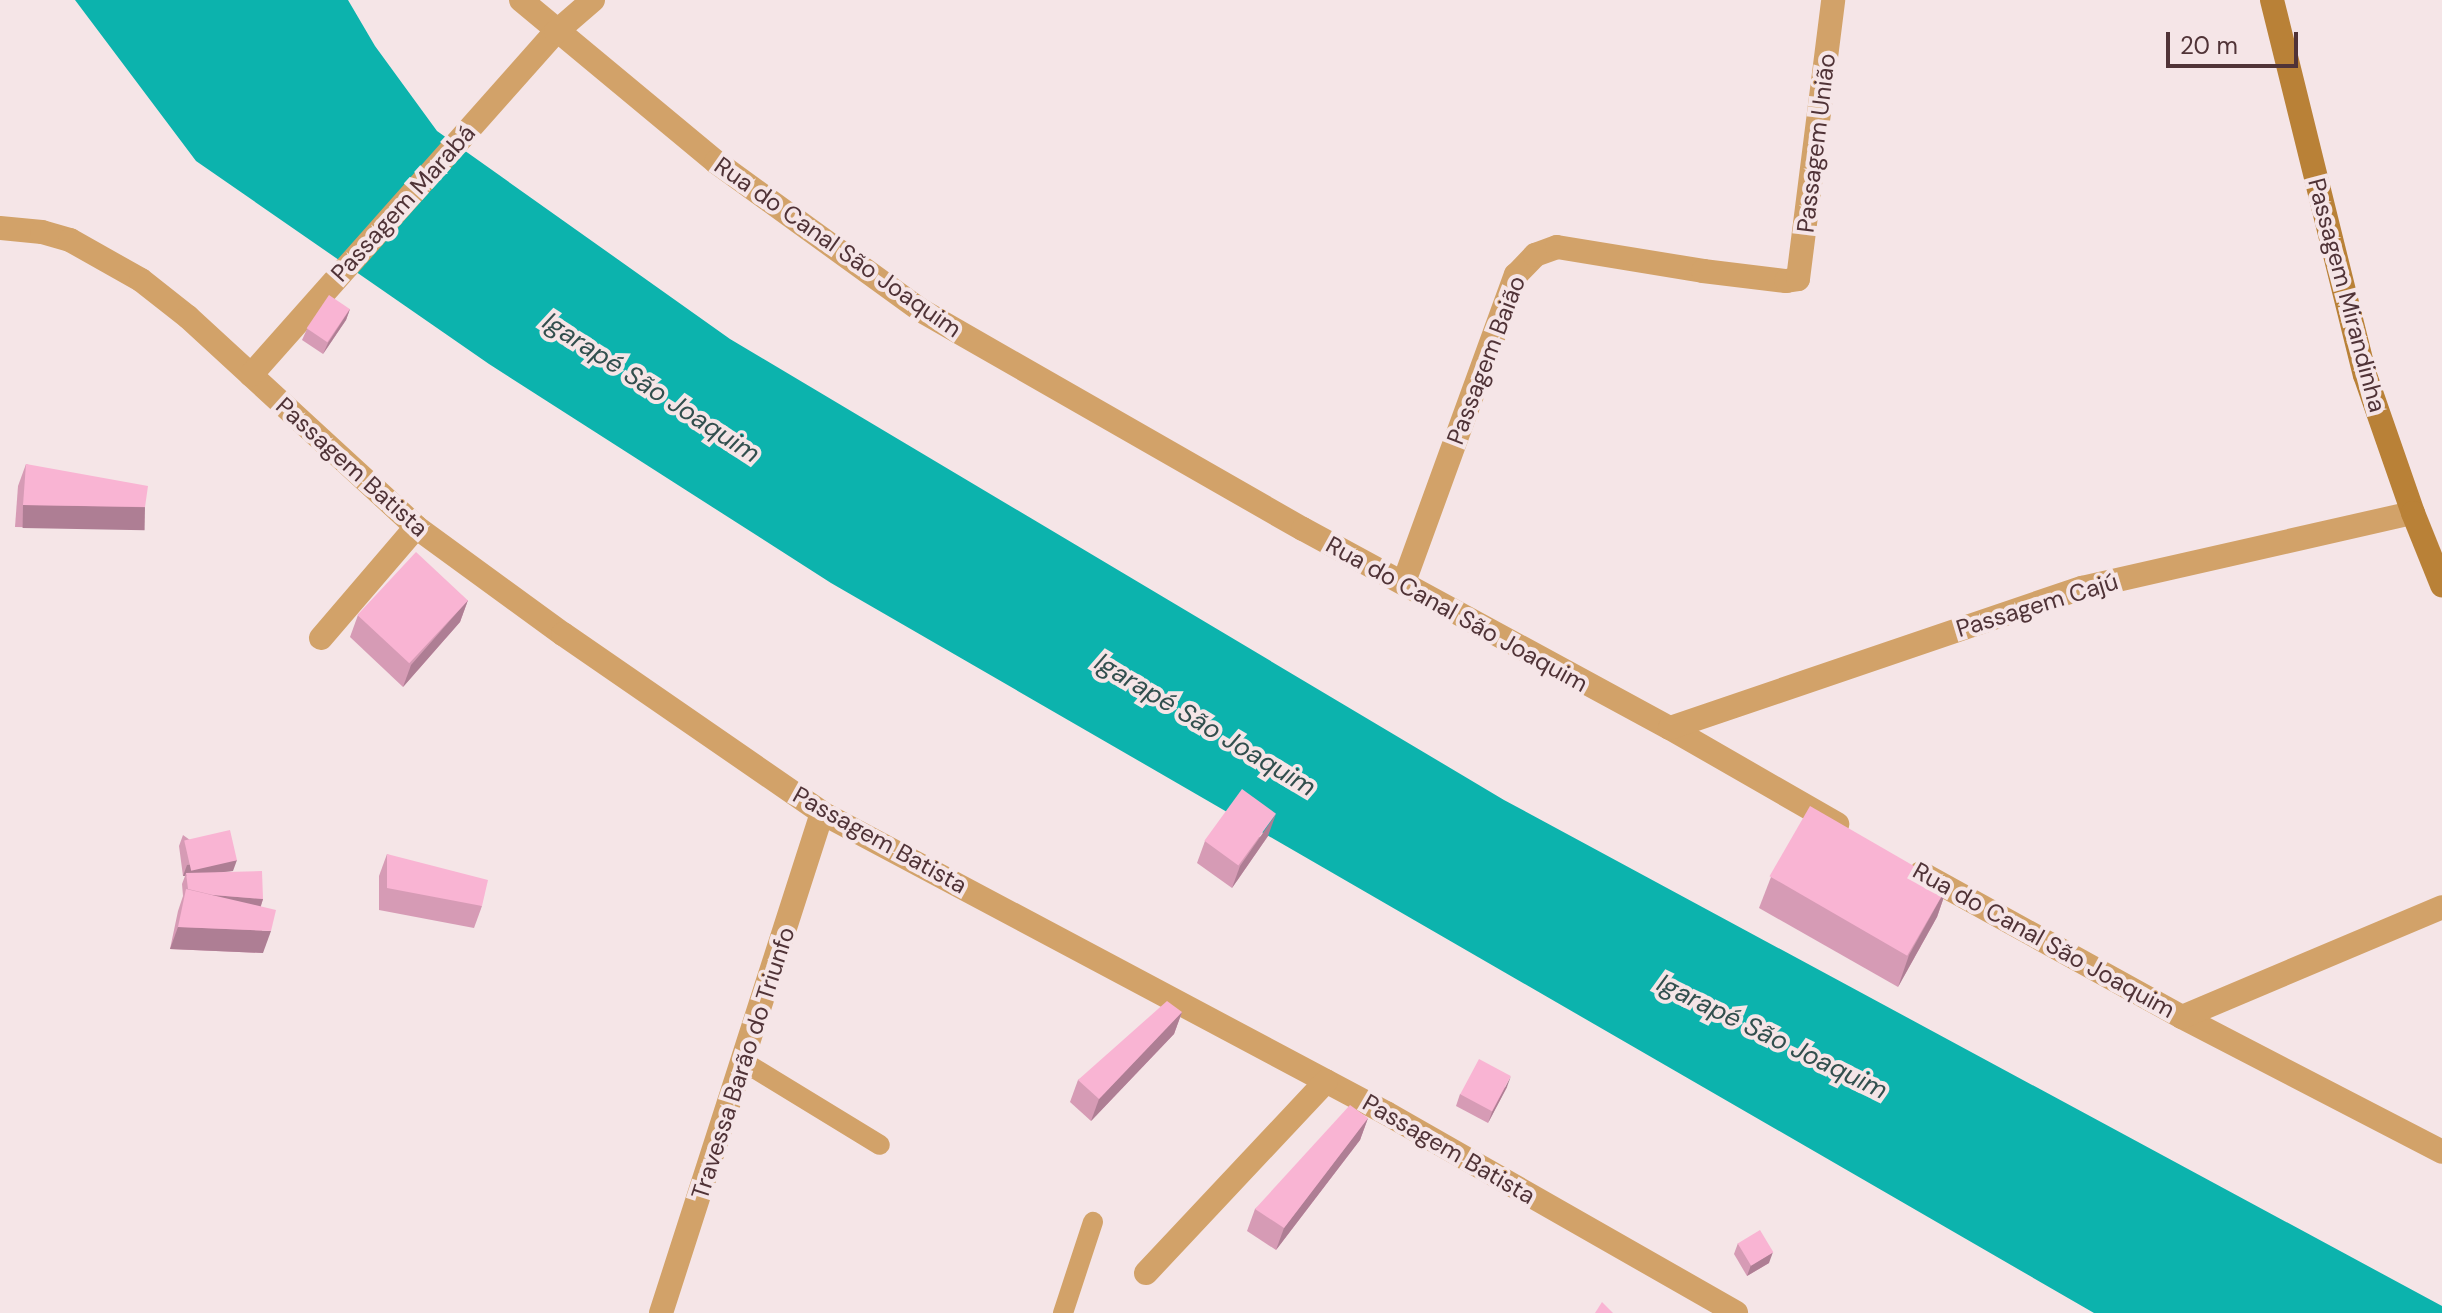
<!DOCTYPE html>
<html>
<head>
<meta charset="utf-8">
<style>
  body { margin:0 }
  #map { position:relative; width:2442px; height:1313px; overflow:hidden; background:#f5e5e7; font-family:"DM Sans",sans-serif }
  div>[style] { position:absolute }
  [style*='--x'] { left:calc(var(--x)*1px); top:calc(var(--y)*1px); width:calc(var(--w)*1px); rotate:calc(var(--a)*1deg) }
  .water>* { inset:0; background:#0cb3ad }
  .lane>* { height:20px; margin:-10px; padding:0 10px; transform-origin:10px; border-radius:10px; background:#d2a269 }
  .street>* { height:24px; margin:-12px; padding:0 12px; transform-origin:12px; border-radius:12px; background:#d2a269 }
  .secondary>* { height:24px; margin:-12px; padding:0 12px; transform-origin:12px; border-radius:12px; background:#b98137 }
  .wall>* { inset:0; background:#d69bb5 }
  .shaded-wall>* { inset:0; background:#ae7e94; transform-origin:0 0 }
  .building>* { inset:0; background:#f9b4d3; transform-origin:0 0 }
  span { translate:-50% -50%; white-space:nowrap; text-align:center; line-height:1.15; -webkit-text-stroke:8px #f5e5e7; paint-order:stroke }
  .street-label { font-size:24px; color:#503337 }
  .water-label { font-size:26px; color:#324f4e; font-style:italic }
  .scale { position:absolute; left:2166px; top:32px; width:132px; height:36px; box-sizing:border-box; border:4px solid #503337; border-top:0; padding-left:10px; font-size:24px; line-height:28px; white-space:nowrap; color:#503337; -webkit-text-stroke:6px #f5e5e7; paint-order:stroke }
</style>
</head>
<body>
<div id="map">
  <div class="water">
    <div style="clip-path:polygon(75px 0,348px 0,375px 46px,437px 131px,730px 339px,1504px 800px,2442px 1306px,2442px 1313px,2094px 1313px,831px 583px,489px 364px,196px 161px)"></div>
  </div>
  <div class="lane">
    <div style="--x:744;--y:1062;--w:159;--a:31.4"></div>
    <div style="--x:1063;--y:1313;--w:96;--a:-71.8"></div>
  </div>
  <div class="street">
    <div style="--x:521;--y:0;--w:254;--a:39.7"></div>
    <div style="--x:716;--y:162;--w:254;--a:35.9"></div>
    <div style="--x:922;--y:311;--w:439;--a:29.8"></div>
    <div style="--x:1303;--y:529;--w:417;--a:28.5"></div>
    <div style="--x:1670;--y:728;--w:193;--a:29.9"></div>
    <div style="--x:0;--y:228;--w:42;--a:5.4"></div>
    <div style="--x:42;--y:232;--w:29;--a:16"></div>
    <div style="--x:70;--y:240;--w:81;--a:29.4"></div>
    <div style="--x:141;--y:280;--w:60;--a:38.2"></div>
    <div style="--x:188;--y:317;--w:310;--a:42.6"></div>
    <div style="--x:416;--y:527;--w:182;--a:36.1"></div>
    <div style="--x:563;--y:634;--w:315;--a:34.6"></div>
    <div style="--x:822;--y:813;--w:639;--a:28.01"></div>
    <div style="--x:1386;--y:1113;--w:403;--a:29.7"></div>
    <div style="--x:251;--y:375;--w:459;--a:-48.4"></div>
    <div style="--x:556;--y:32;--w:49;--a:-40.9"></div>
    <div style="--x:1404;--y:582;--w:327;--a:-70"></div>
    <div style="--x:1516;--y:275;--w:28;--a:-46"></div>
    <div style="--x:1535;--y:255;--w:23;--a:-20"></div>
    <div style="--x:1557;--y:247;--w:148;--a:9.3"></div>
    <div style="--x:1703;--y:271;--w:84;--a:6.9"></div>
    <div style="--x:1786;--y:281;--w:12;--a:-9"></div>
    <div style="--x:1798;--y:279;--w:281;--a:-82.8"></div>
    <div style="--x:321;--y:638;--w:146;--a:-49.4"></div>
    <div style="--x:1670;--y:728;--w:435;--a:-18.8"></div>
    <div style="--x:2082;--y:588;--w:339;--a:-12.8"></div>
    <div style="--x:1921;--y:873;--w:298;--a:28.9"></div>
    <div style="--x:2182;--y:1017;--w:293;--a:27.4"></div>
    <div style="--x:2182;--y:1017;--w:282;--a:-22.9"></div>
    <div style="--x:1146;--y:1273;--w:263;--a:-46.8"></div>
    <div style="--x:661;--y:1313;--w:525;--a:-72.15"></div>
  </div>
  <div class="secondary">
    <div style="--x:2272;--y:0;--w:386;--a:76.1"></div>
    <div style="--x:2365;--y:375;--w:146;--a:70.8"></div>
    <div style="--x:2413;--y:513;--w:78;--a:68.1"></div>
  </div>
  <div class="wall">
    <div style="clip-path:polygon(350px 309px,346px 320px,323px 354px,302px 340px,307px 329px)"></div>
    <div style="clip-path:polygon(26px 464px,145px 507px,137px 529px,15px 527px,18px 486px)"></div>
    <div style="clip-path:polygon(468px 600px,460px 622px,403px 687px,350px 637px,358px 615px)"></div>
    <div style="clip-path:polygon(183px 835px,233px 871px,222px 872px,263px 899px,261px 906px,263px 953px,170px 949px,178px 911px,183px 896px,182px 884px,185px 876px,183px 876px,179px 846px)"></div>
    <div style="clip-path:polygon(1268px 836px,1232px 888px,1197px 863px,1205px 841px)"></div>
    <div style="clip-path:polygon(387px 854px,482px 906px,474px 928px,379px 910px,379px 876px)"></div>
    <div style="clip-path:polygon(1771px 877px,1948px 885px,1937px 917px,1898px 987px,1759px 908px)"></div>
    <div style="clip-path:polygon(1182px 1012px,1174px 1034px,1091px 1121px,1070px 1102px,1078px 1080px)"></div>
    <div style="clip-path:polygon(1507px 1087px,1488px 1123px,1456px 1106px,1460px 1094px)"></div>
    <div style="clip-path:polygon(1368px 1118px,1360px 1140px,1276px 1250px,1247px 1231px,1255px 1209px)"></div>
    <div style="clip-path:polygon(1738px 1243px,1769px 1263px,1747px 1276px,1734px 1254px)"></div>
  </div>
  <div class="shaded-wall">
    <div style="clip-path:polygon(350px 309px,346px 320px,323px 354px,328px 343px)"></div>
    <div style="left:23px;top:505px;width:122px;height:23px;rotate:1deg"></div>
    <div style="clip-path:polygon(468px 600px,460px 622px,403px 687px,411px 665px)"></div>
    <div style="clip-path:polygon(1276px 814px,1268px 836px,1232px 888px,1240px 866px)"></div>
    <div style="clip-path:polygon(237px 860px,233px 871px,186px 876px,186px 873px,185px 876px,183px 876px,187px 865px)"></div>
    <div style="clip-path:polygon(1948px 885px,1937px 917px,1898px 987px,1909px 955px)"></div>
    <div style="clip-path:polygon(188px 893px,263px 899px,259px 911px)"></div>
    <div style="clip-path:polygon(178px 927px,271px 931px,263px 953px,170px 949px)"></div>
    <div style="clip-path:polygon(1182px 1012px,1174px 1034px,1091px 1121px,1099px 1099px)"></div>
    <div style="clip-path:polygon(1511px 1076px,1507px 1087px,1488px 1123px,1492px 1112px)"></div>
    <div style="clip-path:polygon(1368px 1118px,1360px 1140px,1276px 1250px,1284px 1228px)"></div>
    <div style="clip-path:polygon(1773px 1252px,1769px 1263px,1747px 1276px,1751px 1265px)"></div>
  </div>
  <div class="building">
    <div style="left:329px;top:295px;width:25px;height:40px;rotate:34deg"></div>
    <div style="clip-path:polygon(26px 464px,148px 486px,145px 507px,23px 505px)"></div>
    <div style="left:416px;top:552px;width:71px;height:86px;rotate:43deg"></div>
    <div style="left:1242px;top:789px;width:42px;height:64px;rotate:36deg"></div>
    <div style="left:1810px;top:806px;width:159px;height:81px;rotate:30deg"></div>
    <div style="left:230px;top:830px;width:31px;height:47px;rotate:77deg"></div>
    <div style="clip-path:polygon(387px 854px,488px 880px,482px 906px,387px 888px)"></div>
    <div style="clip-path:polygon(262px 871px,263px 899px,213px 895px,188px 889px,186px 873px)"></div>
    <div style="clip-path:polygon(186px 889px,276px 910px,271px 931px,178px 927px)"></div>
    <div style="clip-path:polygon(1167px 1001px,1182px 1012px,1099px 1099px,1078px 1080px)"></div>
    <div style="left:1479px;top:1059px;width:36px;height:40px;rotate:28deg"></div>
    <div style="clip-path:polygon(1350px 1105px,1368px 1118px,1284px 1228px,1255px 1209px)"></div>
    <div style="left:1760px;top:1230px;width:26px;height:26px;rotate:59deg"></div>
    <div style="clip-path:polygon(1602px 1302px,1613px 1313px,1595px 1313px)"></div>
  </div>
  <div class="street-label">
    <span style="left:1816px;top:143px;rotate:-83deg">Passagem União</span>
    <span style="left:403px;top:203px;rotate:-48deg">Passagem Marabá</span>
    <span style="left:838px;top:247px;rotate:35deg">Rua do Canal São Joaquim</span>
    <span style="left:2347px;top:295px;rotate:75deg">Passagem Mirandinha</span>
    <span style="left:1486px;top:360px;rotate:-69deg">Passagem Baião</span>
    <span style="left:352px;top:467px;rotate:42deg">Passagem Batista</span>
    <span style="left:2037px;top:605px;rotate:-17deg">Passagem Cajú</span>
    <span style="left:1457px;top:614px;rotate:29deg">Rua do Canal São Joaquim</span>
    <span style="left:880px;top:840px;rotate:29deg">Passagem Batista</span>
    <span style="left:2044px;top:940px;rotate:29deg">Rua do Canal São Joaquim</span>
    <span style="left:743px;top:1063px;rotate:-72deg">Travessa Barão do Triunfo</span>
    <span style="left:1449px;top:1149px;rotate:30deg">Passagem Batista</span>
  </div>
  <div class="water-label">
    <span style="left:651px;top:388px;rotate:33deg">Igarapé São Joaquim</span>
    <span style="left:1205px;top:725px;rotate:31deg">Igarapé São Joaquim</span>
    <span style="left:1772px;top:1037px;rotate:26deg">Igarapé São Joaquim</span>
  </div>
  <div class="scale">20 m</div>
</div>
</body>
</html>
